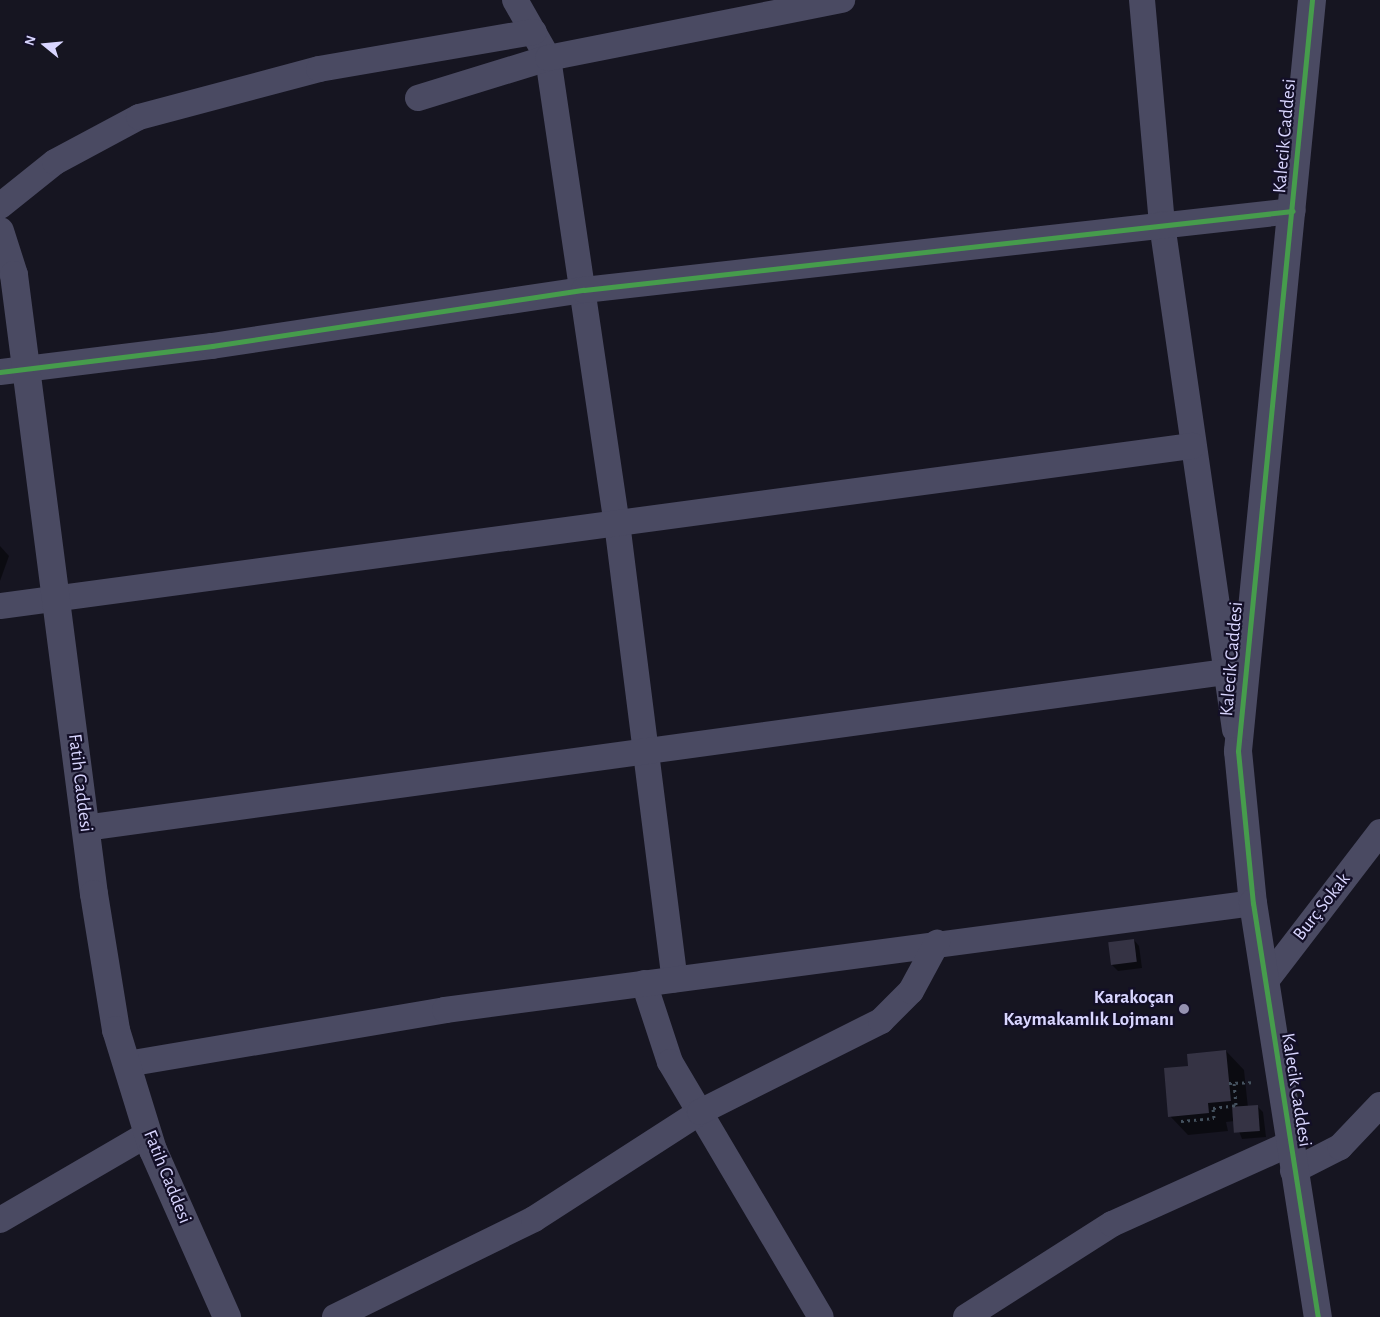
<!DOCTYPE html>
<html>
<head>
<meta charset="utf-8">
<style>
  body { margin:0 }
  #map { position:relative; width:1380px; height:1317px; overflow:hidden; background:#161521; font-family:"Alegreya Sans",sans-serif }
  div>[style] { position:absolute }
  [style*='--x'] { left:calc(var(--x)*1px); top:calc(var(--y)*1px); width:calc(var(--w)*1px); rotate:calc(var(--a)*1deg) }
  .shadow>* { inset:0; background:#0007 }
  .building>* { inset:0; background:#353344; transform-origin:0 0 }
  .path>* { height:3px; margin-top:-1.5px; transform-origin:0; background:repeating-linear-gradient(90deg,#44515e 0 2.5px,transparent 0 6.5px) }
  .minor>* { height:26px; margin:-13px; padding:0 13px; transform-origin:13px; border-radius:13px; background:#4a4a62 }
  .tertiary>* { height:28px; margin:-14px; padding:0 14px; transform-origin:14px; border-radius:14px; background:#4a4a62 }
  .cycleway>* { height:5px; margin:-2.5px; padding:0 2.5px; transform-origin:2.5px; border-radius:2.5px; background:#469c4c }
  .dots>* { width:14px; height:14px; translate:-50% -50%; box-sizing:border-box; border:2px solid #130f27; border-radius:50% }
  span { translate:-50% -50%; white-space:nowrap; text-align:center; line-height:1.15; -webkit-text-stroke:4.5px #130f27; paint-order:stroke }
  .street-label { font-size:19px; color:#d9d6ff }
  .poi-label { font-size:19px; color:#d9d6ff; font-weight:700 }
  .right { translate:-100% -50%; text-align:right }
  .north { position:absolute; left:20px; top:20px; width:50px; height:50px; -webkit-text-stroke:4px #130f27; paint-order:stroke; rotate:287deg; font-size:14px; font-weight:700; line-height:20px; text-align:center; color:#d9d6ff }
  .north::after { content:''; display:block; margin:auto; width:18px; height:22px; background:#d9d6ff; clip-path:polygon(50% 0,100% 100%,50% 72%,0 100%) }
</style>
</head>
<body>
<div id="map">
  <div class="shadow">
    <div style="clip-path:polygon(0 546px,9px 556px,0 581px)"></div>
    <div style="clip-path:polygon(1134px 940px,1139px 946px,1142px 968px,1118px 971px,1112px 965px)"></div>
    <div style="clip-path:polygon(1226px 1051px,1244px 1070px,1248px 1108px,1257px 1106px,1263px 1112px,1266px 1137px,1242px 1139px,1235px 1121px,1226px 1122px,1228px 1131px,1188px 1135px,1170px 1116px,1190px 1067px)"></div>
  </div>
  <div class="building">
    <div style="left:1134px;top:939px;width:23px;height:26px;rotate:83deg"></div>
    <div style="clip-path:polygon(1226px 1050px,1231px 1101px,1208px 1103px,1209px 1113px,1168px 1117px,1164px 1068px,1188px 1066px,1187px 1054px)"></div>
    <div style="left:1258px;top:1105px;width:26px;height:26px;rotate:86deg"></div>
  </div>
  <div class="path">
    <div style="--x:1229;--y:1083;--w:24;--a:-2"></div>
    <div style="--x:1181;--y:1121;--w:33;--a:-5"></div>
    <div style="--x:1214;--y:1118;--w:10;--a:-96"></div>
    <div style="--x:1213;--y:1108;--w:23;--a:-7"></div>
    <div style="--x:1236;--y:1105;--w:22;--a:-95"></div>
  </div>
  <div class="minor">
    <div style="--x:515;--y:0;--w:67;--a:60.4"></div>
    <div style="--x:548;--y:58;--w:470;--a:81.6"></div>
    <div style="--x:617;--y:523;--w:460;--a:82.8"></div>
    <div style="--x:1142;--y:0;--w:225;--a:84.9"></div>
    <div style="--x:1162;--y:224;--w:511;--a:81.79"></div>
    <div style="--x:418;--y:98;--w:136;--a:-17.1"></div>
    <div style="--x:548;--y:58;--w:300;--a:-11.2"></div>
    <div style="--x:0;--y:206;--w:70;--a:-38.7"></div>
    <div style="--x:55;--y:162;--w:95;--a:-28.2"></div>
    <div style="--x:139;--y:117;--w:186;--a:-14.9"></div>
    <div style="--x:319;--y:69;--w:218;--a:-9.8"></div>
    <div style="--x:0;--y:372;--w:214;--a:-7"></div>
    <div style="--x:212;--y:346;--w:376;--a:-8.6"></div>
    <div style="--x:584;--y:290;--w:713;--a:-6.36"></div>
    <div style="--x:0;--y:606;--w:1203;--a:-7.65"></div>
    <div style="--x:85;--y:828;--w:1152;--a:-7.79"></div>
    <div style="--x:1265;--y:982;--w:189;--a:-52.5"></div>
    <div style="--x:644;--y:983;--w:83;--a:71.8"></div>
    <div style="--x:670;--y:1062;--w:296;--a:59.4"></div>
    <div style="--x:127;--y:1064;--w:323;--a:-9.6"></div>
    <div style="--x:445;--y:1010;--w:815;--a:-7.54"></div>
    <div style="--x:1293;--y:1171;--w:53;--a:-27.1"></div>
    <div style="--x:1340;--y:1147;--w:58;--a:-46.4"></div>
    <div style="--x:0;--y:1220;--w:171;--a:-30.2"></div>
    <div style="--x:335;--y:1317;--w:222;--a:-26.2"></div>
    <div style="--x:534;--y:1219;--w:197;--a:-32.8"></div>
    <div style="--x:700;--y:1112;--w:203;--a:-26.7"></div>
    <div style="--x:881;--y:1021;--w:42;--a:-45"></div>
    <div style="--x:911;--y:991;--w:55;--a:-61.6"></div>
    <div style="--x:966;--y:1317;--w:173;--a:-32.5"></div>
    <div style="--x:1112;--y:1224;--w:194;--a:-24.3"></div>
  </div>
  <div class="tertiary">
    <div style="--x:1312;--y:0;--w:755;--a:95.63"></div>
    <div style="--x:1238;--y:751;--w:153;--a:84.4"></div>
    <div style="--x:1253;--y:903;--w:419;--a:81.1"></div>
    <div style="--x:0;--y:231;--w:46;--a:72.3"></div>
    <div style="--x:14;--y:275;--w:624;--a:82.64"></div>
    <div style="--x:94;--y:894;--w:138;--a:80.8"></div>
    <div style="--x:116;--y:1030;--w:126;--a:72.9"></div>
    <div style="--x:153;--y:1150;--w:183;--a:66.1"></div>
  </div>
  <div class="cycleway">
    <div style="--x:1312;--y:0;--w:755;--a:95.63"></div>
    <div style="--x:1238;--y:751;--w:153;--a:84.4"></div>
    <div style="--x:1253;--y:903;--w:419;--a:81.1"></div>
    <div style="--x:0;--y:372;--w:214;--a:-7"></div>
    <div style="--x:212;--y:346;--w:376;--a:-8.6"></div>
    <div style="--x:584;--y:290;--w:713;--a:-6.36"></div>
  </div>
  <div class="dots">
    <div style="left:1184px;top:1009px;background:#9592b1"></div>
  </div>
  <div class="street-label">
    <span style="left:1285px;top:136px;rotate:-85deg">Kalecik Caddesi</span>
    <span style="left:1232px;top:659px;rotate:-85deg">Kalecik Caddesi</span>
    <span style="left:80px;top:783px;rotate:83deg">Fatih Caddesi</span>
    <span style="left:1322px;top:907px;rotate:-52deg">Burç Sokak</span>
    <span style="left:1296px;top:1090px;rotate:81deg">Kalecik Caddesi</span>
    <span style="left:167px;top:1177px;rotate:68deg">Fatih Caddesi</span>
  </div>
  <div class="poi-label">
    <span class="right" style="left:1174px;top:1009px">Karakoçan<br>Kaymakamlık Lojmanı</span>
  </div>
  <div class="north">N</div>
</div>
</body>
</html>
